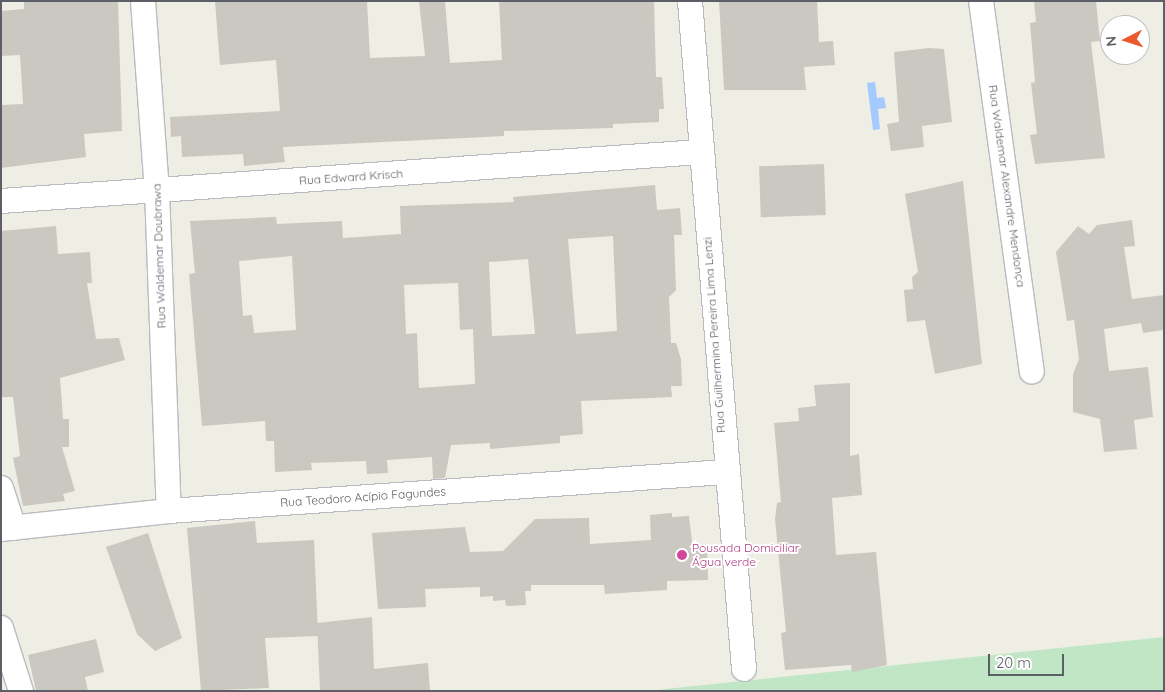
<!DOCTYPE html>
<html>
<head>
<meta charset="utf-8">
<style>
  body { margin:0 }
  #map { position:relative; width:1165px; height:692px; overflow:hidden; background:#efeee4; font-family:Quicksand,sans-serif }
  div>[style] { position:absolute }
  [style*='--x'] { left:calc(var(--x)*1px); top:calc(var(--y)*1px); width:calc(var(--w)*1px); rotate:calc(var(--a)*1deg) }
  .green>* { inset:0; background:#c0e6c6 }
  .water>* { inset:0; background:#a4caff }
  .building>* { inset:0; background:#cac8c1; transform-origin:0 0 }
  .roads { filter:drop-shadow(1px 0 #b9bbc0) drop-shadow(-1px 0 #b9bbc0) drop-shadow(0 1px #b9bbc0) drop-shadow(0 -1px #b9bbc0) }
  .minor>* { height:24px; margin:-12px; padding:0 12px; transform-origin:12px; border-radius:12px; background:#fff }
  .dots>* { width:14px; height:14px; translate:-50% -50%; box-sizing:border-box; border:2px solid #fff; border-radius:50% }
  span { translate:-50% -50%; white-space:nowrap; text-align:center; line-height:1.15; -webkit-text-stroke:4px #fff; paint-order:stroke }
  .street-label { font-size:12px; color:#5c5f65 }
  .hotel-label { font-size:12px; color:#b23c85 }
  .left { translate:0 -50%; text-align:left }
  .frame { position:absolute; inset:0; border:2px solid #5c5f65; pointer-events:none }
  .north { position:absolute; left:1100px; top:15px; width:50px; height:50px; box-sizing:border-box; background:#fff; border:1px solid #bebfc1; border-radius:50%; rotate:265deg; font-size:14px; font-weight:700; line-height:20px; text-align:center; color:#5c5f65 }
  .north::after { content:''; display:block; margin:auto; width:18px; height:22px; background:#ea582f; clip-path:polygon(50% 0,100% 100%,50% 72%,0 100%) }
  .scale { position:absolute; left:988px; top:654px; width:76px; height:22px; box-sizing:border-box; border:2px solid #5c5f65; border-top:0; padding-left:6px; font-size:15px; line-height:18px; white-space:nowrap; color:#5c5f65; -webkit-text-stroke:4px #fff; paint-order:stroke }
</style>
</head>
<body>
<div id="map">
  <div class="green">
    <div style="clip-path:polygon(1164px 637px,1164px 691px,646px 691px)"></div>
  </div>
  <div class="water">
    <div style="clip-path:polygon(875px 82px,877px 98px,884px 97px,886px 108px,878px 109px,880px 129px,873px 130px,867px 83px)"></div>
  </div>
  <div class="building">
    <div style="clip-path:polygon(24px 1px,118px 1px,122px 131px,84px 134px,86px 157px,1px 168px,1px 105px,23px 104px,20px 55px,1px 56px,1px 11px,24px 9px)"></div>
    <div style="clip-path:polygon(215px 1px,367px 1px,370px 58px,425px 56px,419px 1px,445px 1px,450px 63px,502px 60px,499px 1px,654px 1px,656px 77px,662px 77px,664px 109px,659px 109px,659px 122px,613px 124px,613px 128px,504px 131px,504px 136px,283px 147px,285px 162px,244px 166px,243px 154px,182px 157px,181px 136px,171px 137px,170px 117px,280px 111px,276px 60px,220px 65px)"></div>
    <div style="clip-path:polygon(719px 1px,817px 1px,819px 42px,833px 41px,835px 65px,804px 67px,806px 90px,724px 90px)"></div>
    <div style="clip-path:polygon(1034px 1px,1096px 1px,1100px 41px,1091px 42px,1105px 158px,1035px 164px,1030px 135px,1037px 134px,1031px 83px,1035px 82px,1030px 23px,1036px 22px)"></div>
    <div style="clip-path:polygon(929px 48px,944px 49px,952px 122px,922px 126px,924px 147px,891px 151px,887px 124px,899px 122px,894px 52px)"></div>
    <div style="left:824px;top:164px;width:51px;height:65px;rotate:88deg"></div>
    <div style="clip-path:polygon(963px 181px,982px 364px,935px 374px,925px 320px,907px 322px,904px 290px,913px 289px,912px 277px,918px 272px,905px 194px)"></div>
    <div style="clip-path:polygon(evenodd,655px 185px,657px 210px,680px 208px,682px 235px,674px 235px,676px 290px,669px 297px,671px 343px,676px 343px,681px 359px,682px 386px,671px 386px,672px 397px,581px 401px,583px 434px,560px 436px,560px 443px,490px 449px,490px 443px,451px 445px,445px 478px,433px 479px,432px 457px,387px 460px,388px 473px,367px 474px,366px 461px,311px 463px,312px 470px,275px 472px,274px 441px,266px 441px,265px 421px,202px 426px,189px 274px,195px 273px,190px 221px,276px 217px,277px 224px,342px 221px,343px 238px,401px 234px,400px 206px,514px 202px,513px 197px,655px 185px,613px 236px,617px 331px,576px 334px,568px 239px,613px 236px,655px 185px,292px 256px,296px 330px,254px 333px,252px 315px,243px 316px,239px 261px,292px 256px,655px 185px,528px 259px,535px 334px,492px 336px,489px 262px,528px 259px,655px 185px,458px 283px,460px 330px,473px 329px,475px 384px,419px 388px,417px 333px,406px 334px,404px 285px,458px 283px)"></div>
    <div style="clip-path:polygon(1132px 220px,1135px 246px,1124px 247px,1132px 299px,1164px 295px,1164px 330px,1143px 333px,1141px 323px,1104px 329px,1109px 371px,1148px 367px,1153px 417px,1134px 420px,1137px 449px,1104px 452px,1100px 419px,1073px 412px,1073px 374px,1079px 359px,1074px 320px,1067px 321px,1056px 252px,1078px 226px,1089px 234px,1097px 225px)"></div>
    <div style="clip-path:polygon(56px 226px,58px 254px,90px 252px,92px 283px,87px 283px,96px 339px,119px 338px,125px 360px,60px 378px,63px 419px,69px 419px,69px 447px,62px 447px,75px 491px,63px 494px,65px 501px,23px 506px,13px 458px,20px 456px,13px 397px,1px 397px,1px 231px)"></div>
    <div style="clip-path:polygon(850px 383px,850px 456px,859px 454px,862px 495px,832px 498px,836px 555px,876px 552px,887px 665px,852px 672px,851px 665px,785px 670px,781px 633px,786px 632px,775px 519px,777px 503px,781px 502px,774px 423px,799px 421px,798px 408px,816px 406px,814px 385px)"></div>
    <div style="clip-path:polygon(672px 513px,672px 517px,689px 516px,693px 550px,707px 549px,708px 580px,667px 581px,667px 590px,605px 594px,604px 585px,531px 585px,531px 591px,525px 591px,526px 605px,506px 606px,505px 600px,493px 601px,493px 596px,480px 597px,480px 587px,425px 589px,426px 607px,378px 609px,372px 533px,465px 527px,470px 552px,503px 551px,535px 519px,589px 518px,590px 544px,651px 540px,650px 515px)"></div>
    <div style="clip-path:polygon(255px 521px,257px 543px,314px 540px,318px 636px,265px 638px,269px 688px,201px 691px,187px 528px)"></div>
    <div style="clip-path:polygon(148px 533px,182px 638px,155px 651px,137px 634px,106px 547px)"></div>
    <div style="clip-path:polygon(372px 617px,374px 669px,428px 663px,430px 691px,320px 691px,317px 623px)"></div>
    <div style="clip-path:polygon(96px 639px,104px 672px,85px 677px,88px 691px,36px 691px,28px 655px)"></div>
  </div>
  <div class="roads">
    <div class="minor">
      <div style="--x:143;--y:1;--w:190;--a:85.8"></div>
      <div style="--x:157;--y:190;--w:321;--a:87.9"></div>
      <div style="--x:690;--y:1;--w:670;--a:85.38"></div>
      <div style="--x:981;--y:1;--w:374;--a:82.2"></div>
      <div style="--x:1;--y:201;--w:701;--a:-4.01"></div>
      <div style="--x:1;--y:488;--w:42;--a:72"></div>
      <div style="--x:1;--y:529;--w:169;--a:-6.1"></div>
      <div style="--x:169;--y:511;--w:557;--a:-4.01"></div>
      <div style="--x:1;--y:628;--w:66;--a:72.4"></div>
    </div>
  </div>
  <div class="dots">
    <div style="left:682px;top:555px;background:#d1479c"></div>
  </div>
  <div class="street-label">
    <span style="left:351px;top:177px;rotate:-4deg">Rua Edward Krisch</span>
    <span style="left:1007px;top:186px;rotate:82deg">Rua Waldemar Alexandre Mendonça</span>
    <span style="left:159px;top:256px;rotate:-92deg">Rua Waldemar Doubrawa</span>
    <span style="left:714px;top:335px;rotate:-94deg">Rua Guilhermina Pereira Lima Lenzi</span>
    <span style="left:363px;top:497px;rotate:-4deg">Rua Teodoro Acípio Fagundes</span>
  </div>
  <div class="hotel-label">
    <span class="left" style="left:692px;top:555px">Pousada Domiciliar<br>Água verde</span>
  </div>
  <div class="frame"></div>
  <div class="north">N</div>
  <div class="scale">20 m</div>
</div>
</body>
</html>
